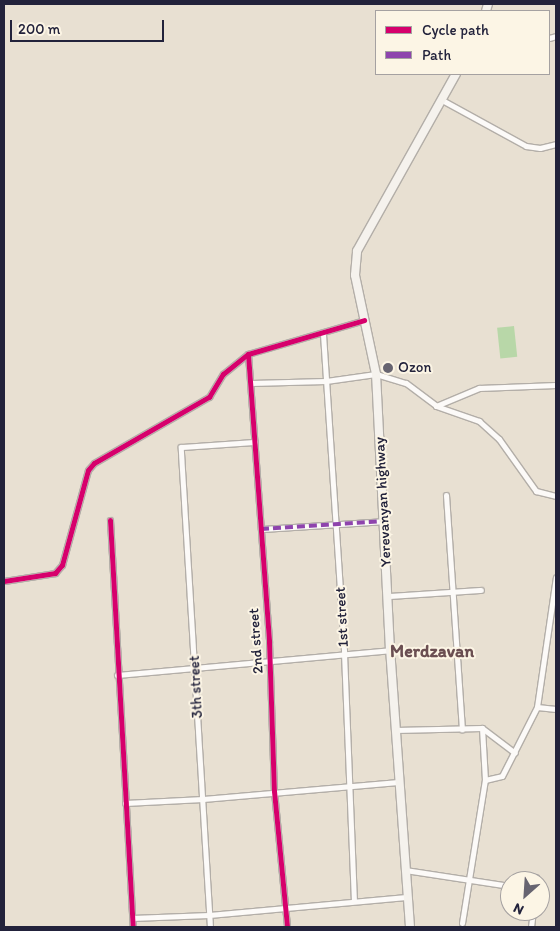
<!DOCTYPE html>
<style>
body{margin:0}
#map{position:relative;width:560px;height:931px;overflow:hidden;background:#e8e0d2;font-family:Itim,sans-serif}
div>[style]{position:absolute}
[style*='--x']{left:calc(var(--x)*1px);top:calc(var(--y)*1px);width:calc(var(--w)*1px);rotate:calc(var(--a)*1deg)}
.green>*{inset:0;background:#b8d7a8;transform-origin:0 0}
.roads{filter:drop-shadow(1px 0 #b3aea8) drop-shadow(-1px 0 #b3aea8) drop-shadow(0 1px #b3aea8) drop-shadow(0 -1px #b3aea8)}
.minor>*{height:5px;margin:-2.5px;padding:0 2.5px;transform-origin:2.5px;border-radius:2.5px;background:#fcfaf8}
.secondary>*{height:8px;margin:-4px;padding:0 4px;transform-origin:4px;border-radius:4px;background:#f5f2ed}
.quiet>*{height:4px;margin-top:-2px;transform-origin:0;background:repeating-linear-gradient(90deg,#8e44ad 0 8px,transparent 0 12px)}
.cycleway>*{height:5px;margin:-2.5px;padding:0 2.5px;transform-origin:2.5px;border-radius:2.5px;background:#d6006c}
.dots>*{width:14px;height:14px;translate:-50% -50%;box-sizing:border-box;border:2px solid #fcf5e5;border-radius:50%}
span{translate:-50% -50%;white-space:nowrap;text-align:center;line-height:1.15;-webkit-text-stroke:4px #fcf5e5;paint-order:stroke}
.poi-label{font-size:15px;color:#22223b}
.left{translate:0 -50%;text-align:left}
.street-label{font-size:15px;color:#22223b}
.quarter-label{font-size:18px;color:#6b4f52;font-weight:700}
.frame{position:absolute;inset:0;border:5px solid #22223b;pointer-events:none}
.legend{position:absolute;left:375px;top:10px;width:175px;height:65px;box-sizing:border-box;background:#fcf5e5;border:1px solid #a5a1a1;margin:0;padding:6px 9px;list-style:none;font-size:15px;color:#22223b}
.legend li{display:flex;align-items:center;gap:10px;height:25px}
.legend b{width:25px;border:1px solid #a5a1a1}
.north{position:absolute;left:500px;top:871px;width:50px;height:50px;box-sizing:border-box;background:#fcf5e5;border:1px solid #a5a1a1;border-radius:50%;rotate:206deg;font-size:14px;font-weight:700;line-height:20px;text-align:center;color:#22223b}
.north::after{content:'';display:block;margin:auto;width:18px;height:22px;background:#676470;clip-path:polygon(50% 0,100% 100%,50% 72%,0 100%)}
.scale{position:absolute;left:10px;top:20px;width:154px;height:22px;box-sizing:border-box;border:2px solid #22223b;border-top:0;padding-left:6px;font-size:15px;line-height:18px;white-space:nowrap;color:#22223b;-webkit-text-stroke:4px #fcf5e5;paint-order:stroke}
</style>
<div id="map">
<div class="green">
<div style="left:514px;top:326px;width:31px;height:17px;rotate:84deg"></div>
</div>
<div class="roads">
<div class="minor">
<div style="--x:549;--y:38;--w:7;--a:-16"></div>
<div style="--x:442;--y:100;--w:96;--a:28.7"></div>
<div style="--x:526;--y:146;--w:14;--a:8"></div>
<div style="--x:540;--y:148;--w:16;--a:-14"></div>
<div style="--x:323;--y:334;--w:320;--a:86.2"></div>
<div style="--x:344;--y:653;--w:248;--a:87.7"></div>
<div style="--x:248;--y:354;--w:289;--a:85.8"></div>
<div style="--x:269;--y:642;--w:149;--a:88.1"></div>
<div style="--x:274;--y:791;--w:137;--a:84.5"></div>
<div style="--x:251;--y:383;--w:75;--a:-1.5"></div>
<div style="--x:326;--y:381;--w:50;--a:-8"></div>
<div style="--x:376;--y:374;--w:31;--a:17"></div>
<div style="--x:406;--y:383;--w:38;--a:37"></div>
<div style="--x:436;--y:406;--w:46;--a:19.2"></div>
<div style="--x:479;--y:421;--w:27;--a:42"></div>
<div style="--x:499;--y:439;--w:64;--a:54.6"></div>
<div style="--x:536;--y:491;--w:21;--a:14"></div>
<div style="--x:436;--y:406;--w:47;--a:-22.7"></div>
<div style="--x:479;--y:388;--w:77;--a:-2.2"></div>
<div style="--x:446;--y:495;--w:235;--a:86.1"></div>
<div style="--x:110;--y:520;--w:408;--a:86.8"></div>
<div style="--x:261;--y:529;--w:123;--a:-3.7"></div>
<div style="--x:4;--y:581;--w:52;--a:-8.9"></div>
<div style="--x:55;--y:573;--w:11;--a:-49"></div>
<div style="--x:62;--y:565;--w:98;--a:-74.7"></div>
<div style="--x:88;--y:470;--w:9;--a:-49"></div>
<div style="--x:94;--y:463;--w:133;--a:-29.9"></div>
<div style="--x:209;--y:397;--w:27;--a:-59"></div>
<div style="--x:223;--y:374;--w:32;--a:-39"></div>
<div style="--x:248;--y:354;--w:121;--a:-16.3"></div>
<div style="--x:388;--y:596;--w:93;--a:-3.7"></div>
<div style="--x:117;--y:675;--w:274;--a:-5.2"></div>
<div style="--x:537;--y:707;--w:19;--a:6"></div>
<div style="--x:395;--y:730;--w:87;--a:-1.3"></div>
<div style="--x:482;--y:728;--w:41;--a:37.1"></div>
<div style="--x:485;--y:780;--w:17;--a:-13"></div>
<div style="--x:502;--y:776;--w:77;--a:-63.1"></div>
<div style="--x:537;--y:707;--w:131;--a:-81.7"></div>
<div style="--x:125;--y:803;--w:78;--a:-2.9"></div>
<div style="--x:203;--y:799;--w:196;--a:-5"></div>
<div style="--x:405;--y:870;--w:106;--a:8.7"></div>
<div style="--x:535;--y:881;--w:4;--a:-76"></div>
<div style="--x:132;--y:918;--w:77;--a:-2.2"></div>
<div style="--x:209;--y:915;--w:198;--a:-5.2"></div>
<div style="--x:462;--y:923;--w:145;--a:-80.9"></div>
<div style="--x:485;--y:780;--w:52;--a:-93.3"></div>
<div style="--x:210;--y:927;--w:481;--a:-93.5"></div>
<div style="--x:181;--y:447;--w:74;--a:-3.9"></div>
<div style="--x:531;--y:927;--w:16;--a:-83"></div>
</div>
<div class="secondary">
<div style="--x:486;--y:11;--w:7;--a:-74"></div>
<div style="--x:410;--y:927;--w:278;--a:-94.1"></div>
<div style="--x:390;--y:650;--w:276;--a:-92.9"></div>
<div style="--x:376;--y:374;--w:101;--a:-102"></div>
<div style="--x:355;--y:275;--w:24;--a:-85"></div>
<div style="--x:357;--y:251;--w:203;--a:-60.8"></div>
</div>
</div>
<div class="quiet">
<div style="--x:261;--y:529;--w:124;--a:-3.7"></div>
</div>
<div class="cycleway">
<div style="--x:248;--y:354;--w:289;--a:85.8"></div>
<div style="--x:269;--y:642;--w:149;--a:88.1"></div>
<div style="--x:274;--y:791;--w:137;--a:84.5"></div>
<div style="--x:110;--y:520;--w:408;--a:86.8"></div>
<div style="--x:4;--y:581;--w:52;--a:-8.9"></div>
<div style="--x:55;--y:573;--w:11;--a:-49"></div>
<div style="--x:62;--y:565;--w:98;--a:-74.7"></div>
<div style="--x:88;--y:470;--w:9;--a:-49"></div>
<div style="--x:94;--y:463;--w:133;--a:-29.9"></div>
<div style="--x:209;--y:397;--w:27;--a:-59"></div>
<div style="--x:223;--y:374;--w:32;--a:-39"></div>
<div style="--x:248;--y:354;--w:121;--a:-16.3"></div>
</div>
<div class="dots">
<div style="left:388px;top:368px;background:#676470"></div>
</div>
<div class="poi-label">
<span class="left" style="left:398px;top:368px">Ozon</span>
</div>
<div class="street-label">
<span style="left:383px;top:502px;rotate:-93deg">Yerevanyan highway</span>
<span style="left:342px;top:617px;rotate:-93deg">1st street</span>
<span style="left:256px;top:641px;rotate:-94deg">2nd street</span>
<span style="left:196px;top:687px;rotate:-93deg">3th street</span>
</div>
<div class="quarter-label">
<span style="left:432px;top:651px">Merdzavan</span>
</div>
<div class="frame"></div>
<ul class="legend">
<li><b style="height:6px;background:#d6006c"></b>Cycle path</li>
<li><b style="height:6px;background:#8e44ad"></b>Path</li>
</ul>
<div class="north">N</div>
<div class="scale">200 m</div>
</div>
